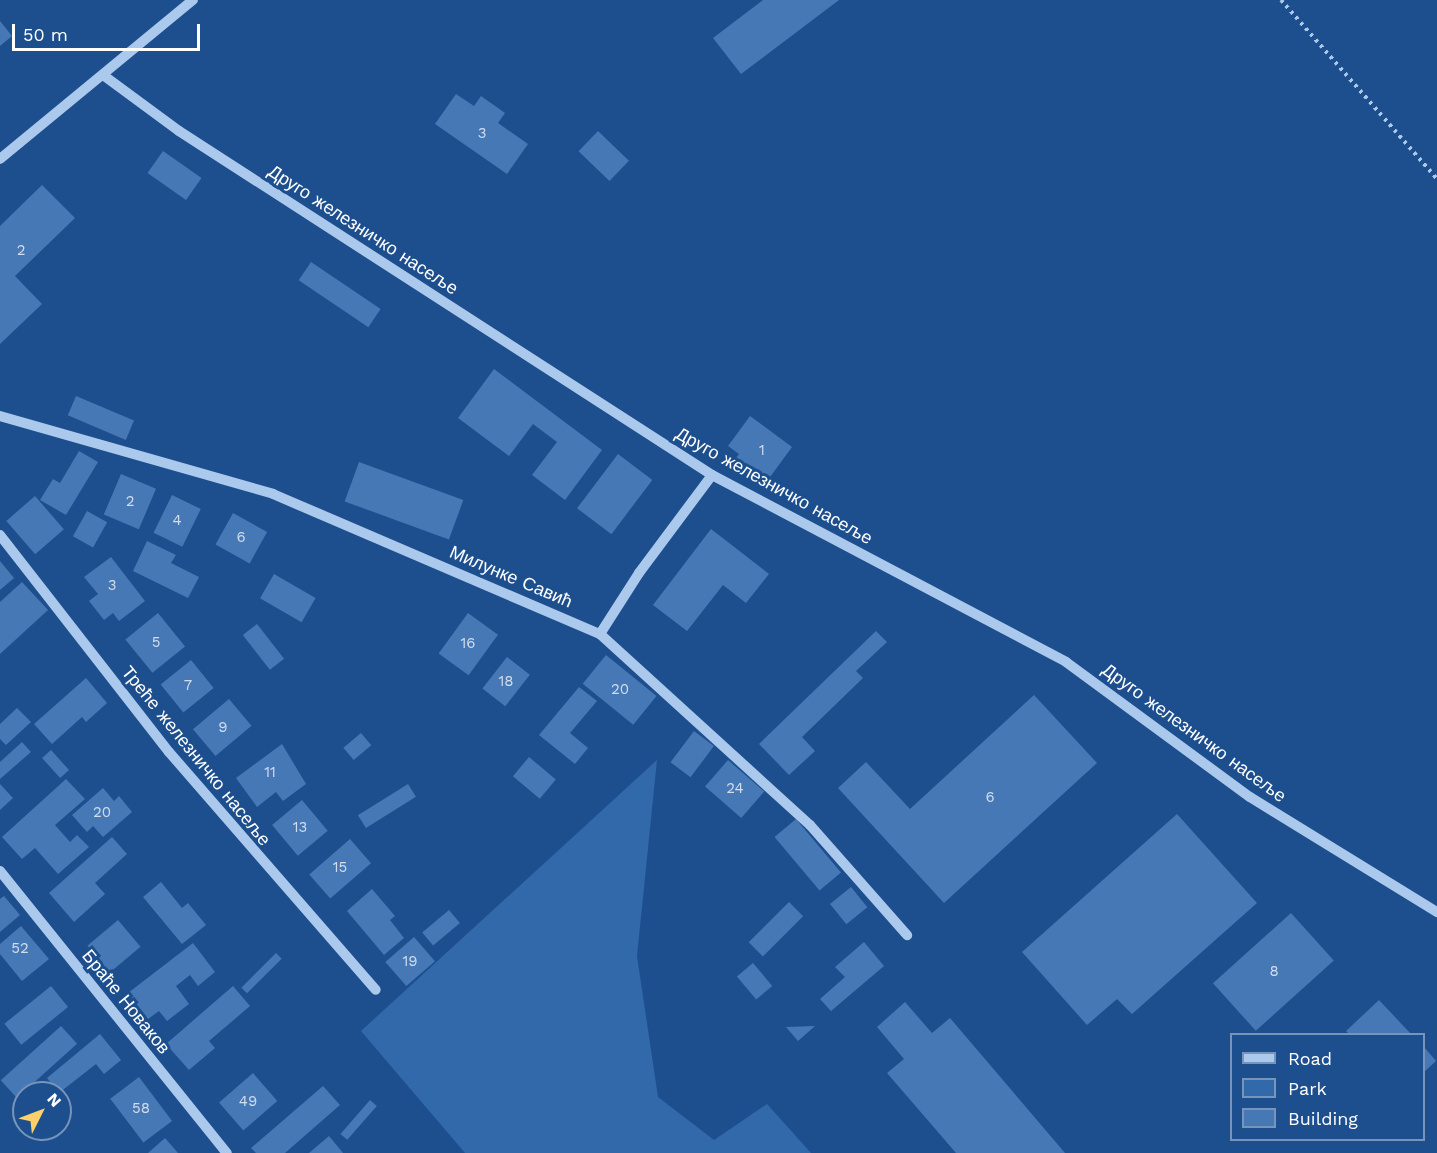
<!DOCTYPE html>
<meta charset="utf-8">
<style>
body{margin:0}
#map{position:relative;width:1437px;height:1153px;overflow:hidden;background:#1d4f8e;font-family:"Work Sans",sans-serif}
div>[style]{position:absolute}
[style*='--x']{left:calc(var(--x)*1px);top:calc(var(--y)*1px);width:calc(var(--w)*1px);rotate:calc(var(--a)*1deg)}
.green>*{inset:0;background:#3169ab}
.building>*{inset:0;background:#4678b5;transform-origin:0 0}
.path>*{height:4px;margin-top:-2px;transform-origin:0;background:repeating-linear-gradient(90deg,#abc9ed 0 3px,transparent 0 7.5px)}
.minor>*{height:10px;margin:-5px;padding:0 5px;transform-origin:5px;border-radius:5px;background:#abc9ed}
span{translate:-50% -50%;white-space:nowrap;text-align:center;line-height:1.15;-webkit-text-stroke:6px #1d4f8e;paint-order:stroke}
.number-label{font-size:15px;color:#d1ddec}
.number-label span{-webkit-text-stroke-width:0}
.street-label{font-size:18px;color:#fff}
.legend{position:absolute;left:1230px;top:1033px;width:195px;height:108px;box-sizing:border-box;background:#1d4f8e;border:2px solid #7795bb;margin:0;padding:8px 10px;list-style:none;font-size:18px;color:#fff}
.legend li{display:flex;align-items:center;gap:12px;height:30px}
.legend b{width:30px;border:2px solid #7795bb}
.north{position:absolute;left:12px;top:1081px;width:60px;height:60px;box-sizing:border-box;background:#1d4f8e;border:2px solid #7795bb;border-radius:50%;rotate:48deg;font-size:16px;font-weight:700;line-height:24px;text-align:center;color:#fff}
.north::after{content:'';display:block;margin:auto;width:21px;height:27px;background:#fcd16a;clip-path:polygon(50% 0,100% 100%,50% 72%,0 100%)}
.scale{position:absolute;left:12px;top:24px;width:188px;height:27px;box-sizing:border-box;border:3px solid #fff;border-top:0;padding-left:8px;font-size:18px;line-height:21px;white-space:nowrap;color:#fff;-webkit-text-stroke:4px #1d4f8e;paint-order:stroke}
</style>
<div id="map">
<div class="green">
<div style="clip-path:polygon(657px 760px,637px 956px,658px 1097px,714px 1140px,767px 1104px,811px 1153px,465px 1153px,361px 1031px)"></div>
</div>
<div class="building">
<div style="clip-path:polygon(763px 0,839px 0,741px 74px,713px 38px)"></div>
<div style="clip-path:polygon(0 21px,12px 36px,0 46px)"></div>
<div style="clip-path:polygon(456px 94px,474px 106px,481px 96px,505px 113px,498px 123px,528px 144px,507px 174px,435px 124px)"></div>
<div style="left:598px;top:131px;width:43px;height:28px;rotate:44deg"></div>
<div style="left:163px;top:151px;width:47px;height:27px;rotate:35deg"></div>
<div style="clip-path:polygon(42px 185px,75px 218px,15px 276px,42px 304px,0 344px,0 226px)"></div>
<div style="left:311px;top:262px;width:84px;height:22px;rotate:34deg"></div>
<div style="clip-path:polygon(494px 369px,602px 450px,565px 500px,532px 475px,557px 442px,533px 424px,509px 456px,458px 418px)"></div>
<div style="left:76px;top:396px;width:63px;height:21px;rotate:23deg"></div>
<div style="clip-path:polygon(750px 416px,792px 447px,765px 484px,734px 461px,739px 454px,728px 446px)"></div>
<div style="clip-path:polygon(79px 451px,98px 462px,66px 515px,40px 500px,53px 479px,60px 483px)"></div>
<div style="left:618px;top:454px;width:43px;height:68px;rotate:37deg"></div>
<div style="left:359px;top:462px;width:111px;height:42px;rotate:20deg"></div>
<div style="left:121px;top:474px;width:38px;height:44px;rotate:23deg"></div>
<div style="left:172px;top:495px;width:32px;height:42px;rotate:26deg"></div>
<div style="left:35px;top:496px;width:44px;height:38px;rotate:49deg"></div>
<div style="left:87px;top:511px;width:23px;height:29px;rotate:29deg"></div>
<div style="left:233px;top:513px;width:39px;height:36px;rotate:29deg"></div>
<div style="clip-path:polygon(711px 529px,769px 574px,746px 603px,723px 585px,687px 631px,653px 605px)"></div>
<div style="clip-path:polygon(147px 541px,176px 555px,171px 563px,199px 577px,188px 598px,133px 571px)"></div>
<div style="clip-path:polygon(111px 557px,145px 601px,119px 621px,113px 613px,104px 620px,89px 601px,98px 594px,84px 577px)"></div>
<div style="clip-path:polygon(0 561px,14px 578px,0 590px)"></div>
<div style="left:274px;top:574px;width:48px;height:28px;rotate:30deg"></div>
<div style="clip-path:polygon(22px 582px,48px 610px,0 654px,0 602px)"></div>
<div style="left:158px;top:613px;width:43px;height:42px;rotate:51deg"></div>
<div style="left:468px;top:613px;width:37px;height:50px;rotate:36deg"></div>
<div style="left:257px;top:624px;width:44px;height:18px;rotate:52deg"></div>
<div style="clip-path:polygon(876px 631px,887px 642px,856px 671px,863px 678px,802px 737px,815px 751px,789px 775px,759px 744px)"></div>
<div style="left:606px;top:655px;width:65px;height:37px;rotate:39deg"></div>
<div style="left:507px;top:657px;width:29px;height:40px;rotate:38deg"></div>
<div style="left:191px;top:660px;width:36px;height:39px;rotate:51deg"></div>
<div style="clip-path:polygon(86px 678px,107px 703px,86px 722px,82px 717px,52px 744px,34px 724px)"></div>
<div style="clip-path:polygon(579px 687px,597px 701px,570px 733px,588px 748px,575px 764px,539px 735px)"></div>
<div style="clip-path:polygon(1034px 695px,1097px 763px,944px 903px,838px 788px,866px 762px,910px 809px)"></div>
<div style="left:229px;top:699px;width:35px;height:47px;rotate:50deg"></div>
<div style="clip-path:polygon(17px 708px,31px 722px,6px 745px,0 739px,0 724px)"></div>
<div style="left:694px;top:731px;width:25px;height:39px;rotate:37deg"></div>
<div style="left:361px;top:733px;width:16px;height:23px;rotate:50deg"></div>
<div style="clip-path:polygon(22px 742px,31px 752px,0 779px,0 762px)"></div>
<div style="clip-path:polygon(282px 744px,306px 784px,283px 801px,276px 792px,257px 807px,236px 778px)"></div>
<div style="left:51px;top:750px;width:27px;height:12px;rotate:48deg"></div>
<div style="left:529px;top:757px;width:35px;height:25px;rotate:40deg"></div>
<div style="left:728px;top:760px;width:48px;height:35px;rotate:41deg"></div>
<div style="clip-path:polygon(66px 779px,85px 799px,55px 825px,70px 842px,77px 835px,89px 847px,58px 874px,35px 848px,22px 859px,2px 837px)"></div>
<div style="clip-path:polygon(0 784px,13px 798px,0 810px)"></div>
<div style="left:408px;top:784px;width:15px;height:59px;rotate:58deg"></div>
<div style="clip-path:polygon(103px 788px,114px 801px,119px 796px,132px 812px,103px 837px,93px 826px,87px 832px,72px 815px)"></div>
<div style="left:302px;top:800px;width:40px;height:39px;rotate:50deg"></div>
<div style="clip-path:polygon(1177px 814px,1257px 903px,1132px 1014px,1117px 999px,1087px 1025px,1022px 952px)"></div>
<div style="left:796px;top:819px;width:70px;height:28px;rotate:50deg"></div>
<div style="clip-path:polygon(112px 837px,127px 854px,95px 883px,105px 894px,74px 922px,49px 893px)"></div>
<div style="left:350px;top:839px;width:32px;height:54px;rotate:49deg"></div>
<div style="clip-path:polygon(161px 882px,182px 908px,188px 903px,206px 925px,182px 944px,143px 897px)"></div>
<div style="left:851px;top:887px;width:26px;height:27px;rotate:51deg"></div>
<div style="clip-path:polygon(372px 889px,395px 916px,390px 920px,404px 938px,384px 955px,347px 911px)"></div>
<div style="clip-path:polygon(4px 896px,20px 915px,0 932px,0 899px)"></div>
<div style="left:789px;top:902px;width:20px;height:57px;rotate:45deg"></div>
<div style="left:449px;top:910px;width:17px;height:35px;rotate:50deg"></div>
<div style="left:1291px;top:913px;width:64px;height:105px;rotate:48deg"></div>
<div style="left:118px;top:920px;width:35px;height:40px;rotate:50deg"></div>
<div style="clip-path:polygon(21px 926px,49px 959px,22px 981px,0 954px,0 944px)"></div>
<div style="left:414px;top:937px;width:32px;height:38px;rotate:49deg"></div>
<div style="clip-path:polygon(864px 942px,884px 966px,831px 1011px,820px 999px,845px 977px,835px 967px)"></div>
<div style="clip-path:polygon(193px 943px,215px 972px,198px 986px,190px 975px,176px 986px,189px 1004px,167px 1021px,159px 1011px,148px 1019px,128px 993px)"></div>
<div style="left:276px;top:953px;width:8px;height:49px;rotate:45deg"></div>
<div style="left:753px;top:963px;width:30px;height:21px;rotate:50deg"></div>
<div style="left:51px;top:986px;width:27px;height:60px;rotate:51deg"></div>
<div style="clip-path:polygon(233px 986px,250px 1006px,209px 1041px,215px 1048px,189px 1070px,166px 1044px)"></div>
<div style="clip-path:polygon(1379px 1000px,1411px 1034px,1349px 1034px,1346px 1031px)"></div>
<div style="clip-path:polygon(905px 1002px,932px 1033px,950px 1018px,1065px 1153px,956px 1153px,887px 1073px,904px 1059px,877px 1027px)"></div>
<div style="left:61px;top:1026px;width:24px;height:81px;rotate:48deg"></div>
<div style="clip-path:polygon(815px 1026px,798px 1041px,786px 1027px)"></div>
<div style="clip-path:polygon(100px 1034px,121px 1060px,104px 1074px,96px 1064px,59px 1093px,47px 1078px)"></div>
<div style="clip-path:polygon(1424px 1047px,1436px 1061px,1424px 1072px)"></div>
<div style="left:253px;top:1073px;width:37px;height:45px;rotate:49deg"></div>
<div style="left:139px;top:1077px;width:55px;height:36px;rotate:53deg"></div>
<div style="clip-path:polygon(323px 1086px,340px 1105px,285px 1153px,256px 1153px,251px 1148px)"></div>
<div style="left:370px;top:1100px;width:9px;height:45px;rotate:41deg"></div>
<div style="clip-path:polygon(329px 1136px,343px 1153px,309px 1153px)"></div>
<div style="clip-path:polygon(165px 1138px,178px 1153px,148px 1153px)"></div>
</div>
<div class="path">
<div style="--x:1281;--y:0;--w:237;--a:48.9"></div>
</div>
<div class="minor">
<div style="--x:103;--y:75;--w:94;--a:36.4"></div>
<div style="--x:179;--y:131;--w:634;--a:32.84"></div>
<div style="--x:712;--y:475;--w:400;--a:27.8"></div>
<div style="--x:1066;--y:662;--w:228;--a:36.3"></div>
<div style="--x:1250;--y:797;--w:220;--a:31.6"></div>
<div style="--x:0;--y:159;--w:250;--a:-39.5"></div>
<div style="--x:0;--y:416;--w:284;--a:15.9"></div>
<div style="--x:273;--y:494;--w:356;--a:23.2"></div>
<div style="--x:600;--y:634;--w:284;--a:42.3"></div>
<div style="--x:810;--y:825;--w:147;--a:48.6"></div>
<div style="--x:0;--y:535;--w:275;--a:52.1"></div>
<div style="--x:169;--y:752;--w:315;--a:49"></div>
<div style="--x:600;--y:634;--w:72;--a:-57.4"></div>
<div style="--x:639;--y:573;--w:122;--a:-53.3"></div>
<div style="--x:0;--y:871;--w:362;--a:51.2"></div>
</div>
<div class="number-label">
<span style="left:482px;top:134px">3</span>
<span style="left:21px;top:251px">2</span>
<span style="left:762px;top:451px">1</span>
<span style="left:130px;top:502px">2</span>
<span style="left:177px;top:521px">4</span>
<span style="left:241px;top:538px">6</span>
<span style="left:112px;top:586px">3</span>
<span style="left:156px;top:643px">5</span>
<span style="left:468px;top:644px">16</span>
<span style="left:506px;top:682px">18</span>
<span style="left:188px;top:686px">7</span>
<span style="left:620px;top:690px">20</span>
<span style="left:223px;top:728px">9</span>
<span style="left:270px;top:773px">11</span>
<span style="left:735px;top:789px">24</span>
<span style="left:990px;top:798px">6</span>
<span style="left:102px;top:813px">20</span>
<span style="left:300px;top:828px">13</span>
<span style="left:340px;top:868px">15</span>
<span style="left:20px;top:949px">52</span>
<span style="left:410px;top:962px">19</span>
<span style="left:1274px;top:972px">8</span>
<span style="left:248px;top:1102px">49</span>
<span style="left:141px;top:1109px">58</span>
</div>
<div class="street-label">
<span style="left:363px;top:230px;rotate:33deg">Друго железничко насеље</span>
<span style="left:774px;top:486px;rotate:29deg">Друго железничко насеље</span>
<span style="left:511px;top:577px;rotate:23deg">Милунке Савић</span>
<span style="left:1194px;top:733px;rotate:36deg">Друго железничко насеље</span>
<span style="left:196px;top:756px;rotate:51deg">Треће железничко насеље</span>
<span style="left:126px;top:1002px;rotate:51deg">Браће Новаков</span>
</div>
<ul class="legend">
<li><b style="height:8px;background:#abc9ed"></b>Road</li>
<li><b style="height:16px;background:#3169ab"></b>Park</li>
<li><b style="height:16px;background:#4678b5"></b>Building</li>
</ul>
<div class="north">N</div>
<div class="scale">50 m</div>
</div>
